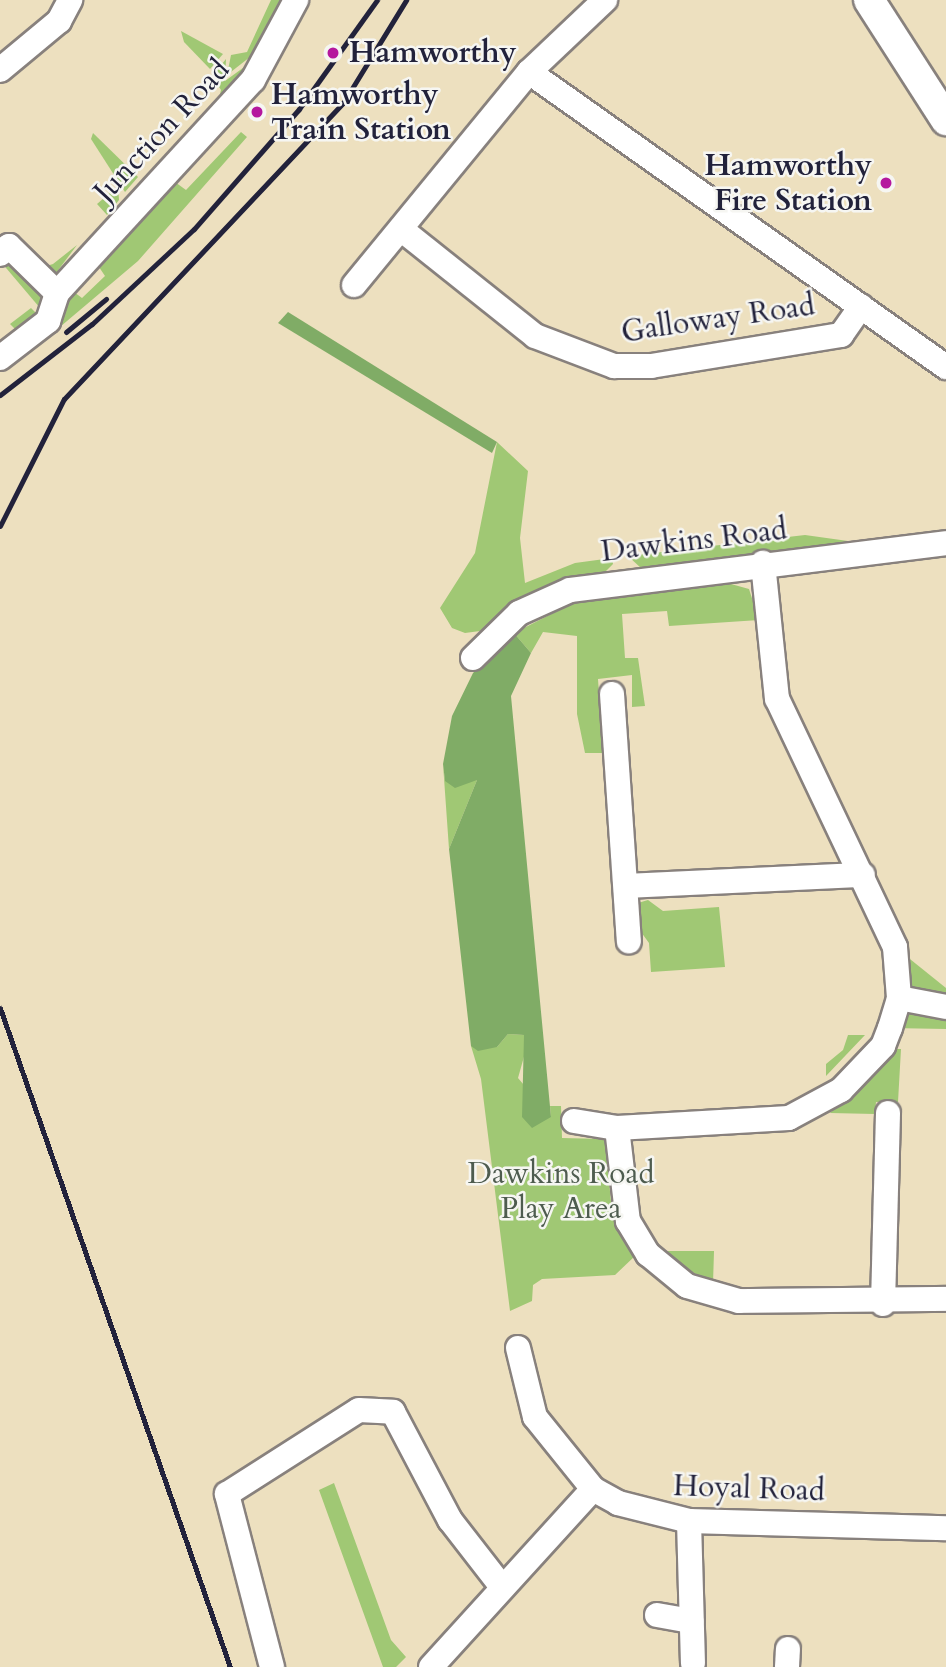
<!DOCTYPE html>
<style>
body{margin:0}
#map{position:relative;width:946px;height:1667px;overflow:hidden;background:#ede0bf;font-family:Cardo,serif}
div>[style]{position:absolute}
[style*='--x']{left:calc(var(--x)*1px);top:calc(var(--y)*1px);width:calc(var(--w)*1px);rotate:calc(var(--a)*1deg)}
.green>*{inset:0;background:#a0c874}
.forest>*{inset:0;background:#80ac66}
.roads{filter:drop-shadow(2px 0 #88817d) drop-shadow(-2px 0 #88817d) drop-shadow(0 2px #88817d) drop-shadow(0 -2px #88817d)}
.minor>*{height:24px;margin:-12px;padding:0 12px;transform-origin:12px;border-radius:12px;background:#fff}
.major>*{height:30px;margin:-15px;padding:0 15px;transform-origin:15px;border-radius:15px;background:#fff}
.rail>*{height:5px;margin:-2.5px;padding:0 2.5px;transform-origin:2.5px;border-radius:2.5px;background:#22223b}
.dots>*{width:19px;height:19px;translate:-50% -50%;box-sizing:border-box;border:4px solid #f6f6f2;border-radius:50%}
span{translate:-50% -50%;white-space:nowrap;text-align:center;line-height:1.15;-webkit-text-stroke:5px #f6f6f2;paint-order:stroke}
.poi-label{font-size:30px;color:#22223b;font-weight:700}
.left{translate:0 -50%;text-align:left}
.right{translate:-100% -50%;text-align:right}
.street-label{font-size:30px;color:#22223b}
.park-label{font-size:30px;color:#4e5c4f}
</style>
<div id="map">
<div class="green">
<div style="clip-path:polygon(271px 0,284px 0,250px 57px,227px 75px,231px 55px,247px 52px)"></div>
<div style="clip-path:polygon(181px 31px,223px 54px,210px 69px,184px 42px)"></div>
<div style="clip-path:polygon(226px 59px,225px 81px,247px 65px,218px 102px,221px 90px,212px 76px)"></div>
<div style="clip-path:polygon(241px 132px,247px 137px,138px 261px,54px 332px,61px 307px,74px 292px,82px 298px,105px 276px,97px 264px,175px 182px,186px 190px)"></div>
<div style="clip-path:polygon(93px 133px,138px 177px,125px 192px,91px 139px)"></div>
<div style="clip-path:polygon(118px 186px,119px 200px,107px 215px,97px 204px)"></div>
<div style="clip-path:polygon(77px 245px,56px 273px,40px 268px,53px 264px)"></div>
<div style="clip-path:polygon(7px 259px,46px 295px,40px 308px,1px 262px)"></div>
<div style="clip-path:polygon(31px 308px,38px 315px,20px 334px,10px 324px)"></div>
<div style="clip-path:polygon(497px 442px,528px 471px,520px 538px,525px 583px,575px 563px,612px 558px,613px 564px,604px 573px,569px 579px,480px 631px,465px 633px,452px 628px,440px 608px,475px 553px)"></div>
<div style="clip-path:polygon(805px 535px,848px 541px,850px 548px,642px 569px,628px 556px)"></div>
<div style="clip-path:polygon(731px 584px,749px 589px,759px 620px,669px 626px,667px 611px,622px 614px,625px 658px,638px 658px,645px 706px,632px 707px,632px 675px,598px 679px,603px 753px,585px 753px,577px 714px,577px 636px,543px 632px,531px 653px,514px 633px,579px 600px)"></div>
<div style="clip-path:polygon(443px 764px,445px 781px,477px 780px,449px 849px)"></div>
<div style="clip-path:polygon(648px 900px,663px 911px,719px 907px,725px 967px,651px 972px,649px 943px,633px 921px,638px 903px)"></div>
<div style="clip-path:polygon(895px 947px,946px 988px,946px 1029px,890px 1028px)"></div>
<div style="clip-path:polygon(508px 1034px,524px 1035px,527px 1046px,518px 1078px,551px 1117px,550px 1106px,561px 1106px,562px 1138px,605px 1139px,612px 1212px,636px 1255px,615px 1275px,542px 1279px,533px 1285px,532px 1301px,510px 1311px,481px 1079px,471px 1046px,497px 1047px)"></div>
<div style="clip-path:polygon(848px 1035px,865px 1035px,826px 1076px,826px 1064px,843px 1050px)"></div>
<div style="clip-path:polygon(895px 1049px,901px 1049px,898px 1102px,876px 1102px,875px 1114px,830px 1113px)"></div>
<div style="clip-path:polygon(667px 1251px,714px 1251px,713px 1283px,679px 1265px)"></div>
<div style="clip-path:polygon(334px 1483px,391px 1640px,406px 1657px,396px 1667px,383px 1667px,319px 1490px)"></div>
</div>
<div class="forest">
<div style="clip-path:polygon(288px 312px,497px 442px,492px 453px,278px 323px)"></div>
<div style="clip-path:polygon(514px 633px,531px 653px,511px 696px,551px 1117px,532px 1128px,522px 1117px,524px 1035px,508px 1034px,497px 1047px,478px 1051px,471px 1046px,449px 849px,477px 780px,455px 788px,445px 781px,443px 764px,452px 716px,473px 673px)"></div>
</div>
<div class="roads">
<div class="minor">
<div style="--x:0;--y:70;--w:77;--a:-39.7"></div>
<div style="--x:59;--y:21;--w:24;--a:-62"></div>
<div style="--x:529;--y:72;--w:511;--a:35.28"></div>
<div style="--x:401;--y:229;--w:171;--a:38.6"></div>
<div style="--x:535;--y:336;--w:85;--a:20.8"></div>
<div style="--x:614;--y:366;--w:37;--a:0"></div>
<div style="--x:651;--y:366;--w:193;--a:-9.3"></div>
<div style="--x:841;--y:335;--w:35;--a:-55"></div>
<div style="--x:0;--y:254;--w:12;--a:-42"></div>
<div style="--x:9;--y:246;--w:67;--a:44.4"></div>
<div style="--x:354;--y:285;--w:276;--a:-50.6"></div>
<div style="--x:529;--y:72;--w:105;--a:-43.5"></div>
<div style="--x:0;--y:358;--w:61;--a:-37.6"></div>
<div style="--x:48;--y:321;--w:29;--a:-72"></div>
<div style="--x:57;--y:293;--w:289;--a:-47.4"></div>
<div style="--x:253;--y:80;--w:91;--a:-61.7"></div>
<div style="--x:473;--y:658;--w:64;--a:-44.4"></div>
<div style="--x:519;--y:613;--w:56;--a:-24.3"></div>
<div style="--x:570;--y:590;--w:379;--a:-7.1"></div>
<div style="--x:612;--y:694;--w:248;--a:86.1"></div>
<div style="--x:627;--y:886;--w:236;--a:-2.7"></div>
<div style="--x:899;--y:998;--w:48;--a:10.8"></div>
<div style="--x:574;--y:1121;--w:44;--a:9.2"></div>
<div style="--x:617;--y:1128;--w:172;--a:-3.3"></div>
<div style="--x:789;--y:1118;--w:59;--a:-28.3"></div>
<div style="--x:841;--y:1090;--w:61;--a:-46.3"></div>
<div style="--x:883;--y:1046;--w:19;--a:-69"></div>
<div style="--x:890;--y:1028;--w:31;--a:-73"></div>
<div style="--x:899;--y:998;--w:51;--a:-94.5"></div>
<div style="--x:895;--y:947;--w:275;--a:-115.4"></div>
<div style="--x:777;--y:699;--w:137;--a:-95.9"></div>
<div style="--x:617;--y:1128;--w:94;--a:83.3"></div>
<div style="--x:628;--y:1221;--w:39;--a:59"></div>
<div style="--x:648;--y:1254;--w:50;--a:39.4"></div>
<div style="--x:687;--y:1286;--w:54;--a:16.1"></div>
<div style="--x:739;--y:1301;--w:207;--a:-0.6"></div>
<div style="--x:883;--y:1304;--w:191;--a:-88.5"></div>
<div style="--x:518;--y:1348;--w:71;--a:76.2"></div>
<div style="--x:535;--y:1417;--w:92;--a:51.1"></div>
<div style="--x:593;--y:1489;--w:29;--a:29"></div>
<div style="--x:618;--y:1503;--w:73;--a:14.2"></div>
<div style="--x:689;--y:1521;--w:257;--a:1.6"></div>
<div style="--x:689;--y:1521;--w:142;--a:88.4"></div>
<div style="--x:657;--y:1615;--w:35;--a:10"></div>
<div style="--x:272;--y:1667;--w:179;--a:-104.6"></div>
<div style="--x:227;--y:1494;--w:156;--a:-32.5"></div>
<div style="--x:359;--y:1410;--w:34;--a:3"></div>
<div style="--x:393;--y:1412;--w:122;--a:62.2"></div>
<div style="--x:450;--y:1520;--w:85;--a:52.2"></div>
<div style="--x:431;--y:1667;--w:241;--a:-47.7"></div>
<div style="--x:787;--y:1667;--w:18;--a:-87"></div>
</div>
<div class="major">
<div style="--x:869;--y:0;--w:143;--a:57.3"></div>
</div>
</div>
<div class="rail">
<div style="--x:66;--y:332;--w:52;--a:-39.5"></div>
<div style="--x:0;--y:395;--w:116;--a:-37.7"></div>
<div style="--x:92;--y:324;--w:139;--a:-43"></div>
<div style="--x:194;--y:229;--w:159;--a:-48.8"></div>
<div style="--x:299;--y:109;--w:134;--a:-54.4"></div>
<div style="--x:0;--y:526;--w:142;--a:-63.3"></div>
<div style="--x:64;--y:399;--w:407;--a:-46.7"></div>
<div style="--x:343;--y:103;--w:121;--a:-58.5"></div>
<div style="--x:0;--y:1008;--w:698;--a:70.76"></div>
</div>
<div class="dots">
<div style="left:333px;top:53px;background:#b5179e"></div>
<div style="left:257px;top:112px;background:#b5179e"></div>
<div style="left:886px;top:183px;background:#b5179e"></div>
</div>
<div class="poi-label">
<span class="left" style="left:349px;top:53px">Hamworthy</span>
<span class="left" style="left:271px;top:112px">Hamworthy<br>Train Station</span>
<span class="right" style="left:872px;top:183px">Hamworthy<br>Fire Station</span>
</div>
<div class="street-label">
<span style="left:162px;top:131px;rotate:-47deg">Junction Road</span>
<span style="left:718px;top:319px;rotate:-8deg">Galloway Road</span>
<span style="left:694px;top:541px;rotate:-7deg">Dawkins Road</span>
<span style="left:749px;top:1489px;rotate:2deg">Hoyal Road</span>
</div>
<div class="park-label">
<span style="left:561px;top:1191px">Dawkins Road<br>Play Area</span>
</div>
</div>
